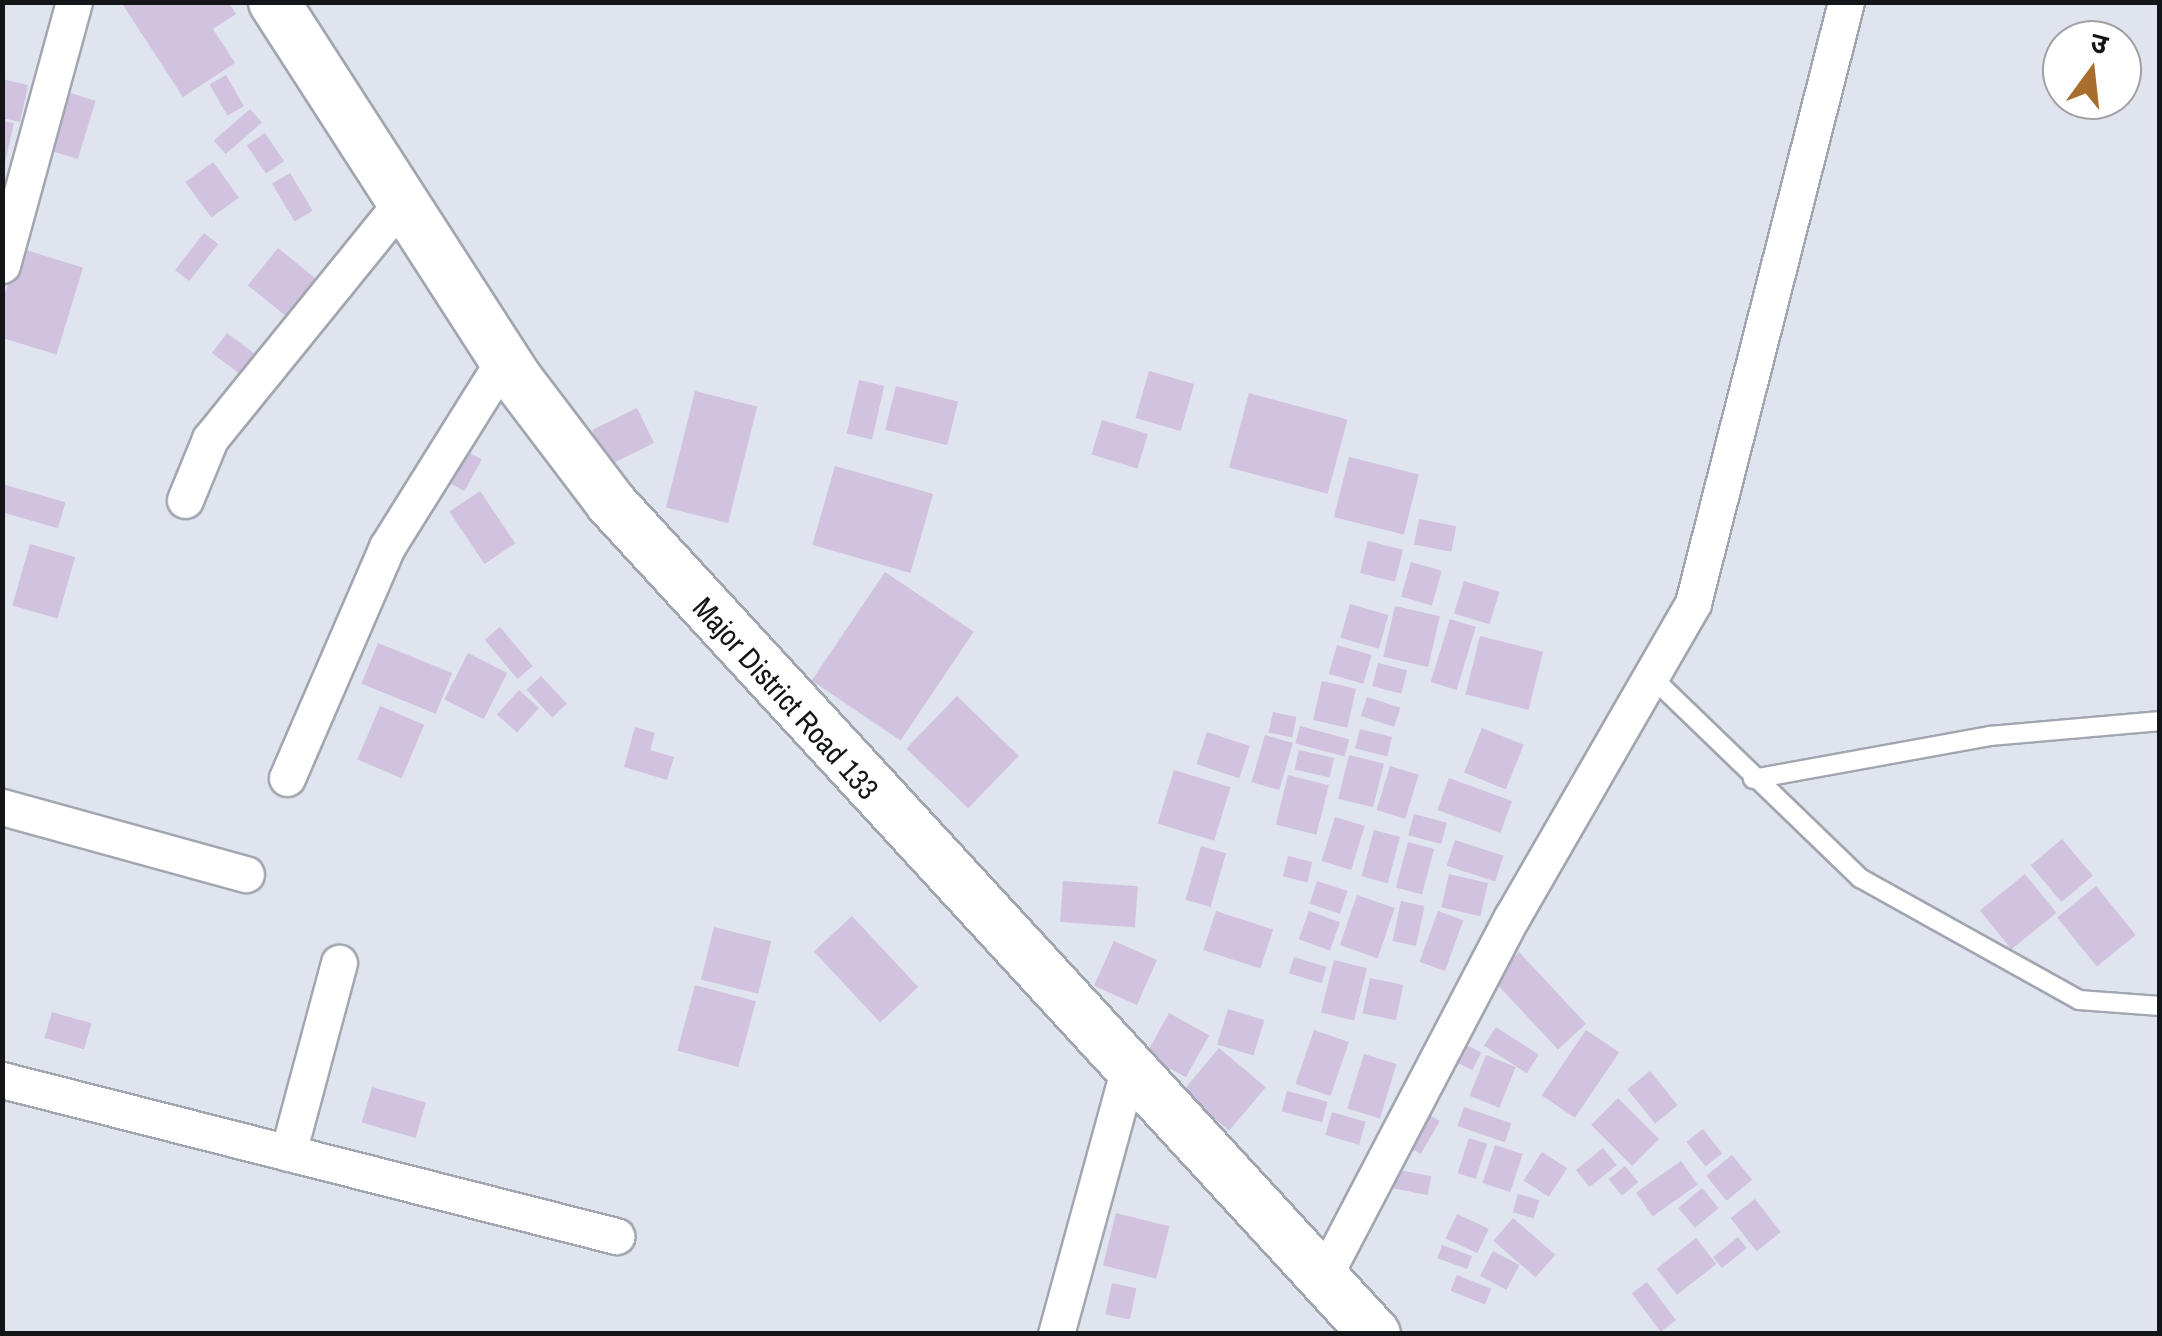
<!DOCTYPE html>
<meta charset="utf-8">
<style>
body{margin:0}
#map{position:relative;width:2162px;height:1336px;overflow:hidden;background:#dfe4ee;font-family:"Archivo Narrow","Noto Sans Devanagari",sans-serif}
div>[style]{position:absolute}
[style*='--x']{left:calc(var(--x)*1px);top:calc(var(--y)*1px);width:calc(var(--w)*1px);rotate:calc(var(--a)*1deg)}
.building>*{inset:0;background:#d1c2e0;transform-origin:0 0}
.roads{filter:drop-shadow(2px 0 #a2a6b0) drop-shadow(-2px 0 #a2a6b0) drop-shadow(0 2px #a2a6b0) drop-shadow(0 -2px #a2a6b0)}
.lane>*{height:18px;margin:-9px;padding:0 9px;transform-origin:9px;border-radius:9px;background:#fff}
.street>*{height:35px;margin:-17.5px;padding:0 17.5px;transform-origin:17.5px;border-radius:17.5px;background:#fff}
.secondary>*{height:50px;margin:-25px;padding:0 25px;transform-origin:25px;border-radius:25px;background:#fff}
span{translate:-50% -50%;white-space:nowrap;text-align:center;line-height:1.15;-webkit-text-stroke:8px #fff;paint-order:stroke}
.street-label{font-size:30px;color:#131518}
.frame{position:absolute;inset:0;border:5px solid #131518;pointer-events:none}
.north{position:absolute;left:2042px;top:20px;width:100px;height:100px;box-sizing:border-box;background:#fff;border:2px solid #a1a1a3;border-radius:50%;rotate:15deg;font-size:28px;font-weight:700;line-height:40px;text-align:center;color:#131518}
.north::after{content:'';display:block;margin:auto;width:35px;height:45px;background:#a76e2d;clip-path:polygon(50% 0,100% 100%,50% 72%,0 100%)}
</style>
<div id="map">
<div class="building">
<div style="clip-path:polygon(121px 2px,228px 2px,236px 14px,213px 29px,235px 63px,183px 97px)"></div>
<div style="left:226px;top:75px;width:36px;height:19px;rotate:60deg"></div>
<div style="clip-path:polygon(2px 79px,28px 85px,20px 122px,2px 118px)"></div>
<div style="left:67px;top:92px;width:30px;height:61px;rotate:17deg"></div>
<div style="left:250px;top:109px;width:18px;height:48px;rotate:49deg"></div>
<div style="clip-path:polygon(2px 121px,14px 123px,4px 167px,2px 167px)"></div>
<div style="left:265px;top:133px;width:34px;height:22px;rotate:56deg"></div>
<div style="left:213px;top:162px;width:44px;height:34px;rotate:54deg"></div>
<div style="left:290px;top:173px;width:44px;height:21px;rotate:59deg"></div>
<div style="left:204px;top:233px;width:18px;height:47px;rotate:38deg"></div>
<div style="left:19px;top:248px;width:67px;height:91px;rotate:17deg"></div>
<div style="left:278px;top:248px;width:48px;height:48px;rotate:39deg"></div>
<div style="left:227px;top:333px;width:43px;height:25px;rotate:37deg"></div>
<div style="left:1149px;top:371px;width:47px;height:49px;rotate:16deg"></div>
<div style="left:859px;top:380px;width:26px;height:55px;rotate:13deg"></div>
<div style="left:896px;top:386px;width:64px;height:45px;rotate:14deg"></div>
<div style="left:695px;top:391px;width:64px;height:120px;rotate:14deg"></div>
<div style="left:1249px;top:393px;width:102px;height:77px;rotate:15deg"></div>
<div style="left:637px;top:408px;width:39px;height:50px;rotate:64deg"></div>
<div style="left:1102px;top:420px;width:48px;height:36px;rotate:17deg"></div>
<div style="left:459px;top:447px;width:26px;height:36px;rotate:29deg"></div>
<div style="left:1349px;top:457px;width:72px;height:62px;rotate:14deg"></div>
<div style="left:835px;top:466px;width:102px;height:82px;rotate:16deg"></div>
<div style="left:2px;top:484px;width:66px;height:27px;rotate:16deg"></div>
<div style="left:480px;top:491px;width:63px;height:37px;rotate:56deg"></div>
<div style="left:1419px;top:519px;width:38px;height:26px;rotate:11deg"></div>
<div style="left:1368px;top:541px;width:36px;height:33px;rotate:14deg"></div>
<div style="left:30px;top:544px;width:47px;height:64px;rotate:16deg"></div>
<div style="left:1411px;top:562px;width:32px;height:36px;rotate:16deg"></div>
<div style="left:885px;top:572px;width:107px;height:131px;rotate:34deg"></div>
<div style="left:1464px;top:581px;width:37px;height:34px;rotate:17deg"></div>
<div style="left:1350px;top:604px;width:40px;height:35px;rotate:16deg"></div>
<div style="left:1395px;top:606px;width:46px;height:52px;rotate:13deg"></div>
<div style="left:1450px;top:619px;width:27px;height:66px;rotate:17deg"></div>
<div style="left:500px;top:627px;width:51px;height:20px;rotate:50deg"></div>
<div style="left:1480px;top:636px;width:65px;height:60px;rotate:14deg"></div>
<div style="left:378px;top:643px;width:80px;height:44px;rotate:22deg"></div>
<div style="left:1337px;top:645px;width:36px;height:30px;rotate:16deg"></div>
<div style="left:468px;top:653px;width:44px;height:52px;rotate:27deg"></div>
<div style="left:1378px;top:663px;width:30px;height:24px;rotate:14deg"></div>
<div style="left:541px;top:676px;width:38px;height:20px;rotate:47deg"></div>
<div style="left:1322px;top:681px;width:35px;height:40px;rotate:13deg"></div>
<div style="left:519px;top:690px;width:27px;height:33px;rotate:42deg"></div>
<div style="left:957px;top:696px;width:86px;height:73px;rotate:44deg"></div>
<div style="left:1367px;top:697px;width:35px;height:20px;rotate:18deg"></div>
<div style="left:380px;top:706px;width:48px;height:58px;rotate:23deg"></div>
<div style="left:1273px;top:712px;width:24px;height:21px;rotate:12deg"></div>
<div style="left:1300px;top:726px;width:51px;height:18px;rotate:15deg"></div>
<div style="clip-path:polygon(635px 727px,655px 733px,650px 750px,674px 757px,667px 780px,624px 767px)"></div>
<div style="left:1482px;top:728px;width:45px;height:48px;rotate:22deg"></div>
<div style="left:1360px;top:729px;width:33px;height:20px;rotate:14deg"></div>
<div style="left:1207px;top:732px;width:45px;height:34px;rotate:18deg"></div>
<div style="left:1265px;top:735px;width:29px;height:49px;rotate:16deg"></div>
<div style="left:1299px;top:750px;width:36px;height:20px;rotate:13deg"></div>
<div style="left:1349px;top:755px;width:36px;height:45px;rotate:14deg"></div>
<div style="left:1390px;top:766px;width:30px;height:46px;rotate:17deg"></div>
<div style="left:1174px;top:770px;width:59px;height:56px;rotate:17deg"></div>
<div style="left:1288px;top:775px;width:42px;height:51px;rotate:14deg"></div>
<div style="left:1449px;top:778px;width:67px;height:34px;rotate:20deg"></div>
<div style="left:1414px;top:814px;width:34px;height:22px;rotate:15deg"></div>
<div style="left:1335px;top:817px;width:31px;height:46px;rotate:17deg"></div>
<div style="left:1374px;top:830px;width:27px;height:48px;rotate:15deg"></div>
<div style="left:2062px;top:839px;width:48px;height:41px;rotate:50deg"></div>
<div style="left:1455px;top:840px;width:51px;height:27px;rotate:18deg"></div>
<div style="left:1408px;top:842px;width:27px;height:47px;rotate:15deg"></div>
<div style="left:1201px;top:846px;width:26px;height:56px;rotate:16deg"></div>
<div style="left:1288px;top:856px;width:25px;height:21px;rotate:14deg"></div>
<div style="left:1449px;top:874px;width:40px;height:34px;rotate:13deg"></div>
<div style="left:2025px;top:874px;width:50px;height:58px;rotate:51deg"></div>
<div style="left:1063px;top:881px;width:75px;height:41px;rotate:4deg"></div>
<div style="left:1317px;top:881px;width:32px;height:24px;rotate:18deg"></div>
<div style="left:2096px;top:886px;width:63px;height:50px;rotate:51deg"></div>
<div style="left:1357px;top:895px;width:40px;height:53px;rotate:19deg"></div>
<div style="left:1401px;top:901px;width:24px;height:41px;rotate:12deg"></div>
<div style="left:1216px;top:911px;width:60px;height:41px;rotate:18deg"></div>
<div style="left:1309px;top:911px;width:33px;height:30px;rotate:20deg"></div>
<div style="left:1438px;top:911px;width:27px;height:54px;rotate:20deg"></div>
<div style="left:852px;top:916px;width:97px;height:52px;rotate:47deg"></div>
<div style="left:714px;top:927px;width:59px;height:54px;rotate:14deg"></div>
<div style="left:1114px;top:941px;width:47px;height:49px;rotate:24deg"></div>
<div style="left:1519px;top:952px;width:98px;height:38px;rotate:47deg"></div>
<div style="left:1294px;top:957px;width:34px;height:17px;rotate:17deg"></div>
<div style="left:1334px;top:960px;width:34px;height:54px;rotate:14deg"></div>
<div style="left:1370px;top:978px;width:34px;height:36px;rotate:12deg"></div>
<div style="left:695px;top:985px;width:63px;height:68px;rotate:15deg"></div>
<div style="left:1228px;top:1009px;width:38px;height:37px;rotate:17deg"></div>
<div style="left:52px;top:1012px;width:41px;height:27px;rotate:16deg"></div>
<div style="left:1169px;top:1013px;width:46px;height:48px;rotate:29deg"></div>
<div style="left:1496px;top:1027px;width:51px;height:22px;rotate:33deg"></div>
<div style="left:1314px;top:1030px;width:37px;height:57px;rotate:19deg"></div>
<div style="left:1586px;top:1030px;width:40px;height:79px;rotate:34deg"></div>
<div style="left:1451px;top:1037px;width:34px;height:20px;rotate:27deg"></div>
<div style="left:1219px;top:1048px;width:61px;height:57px;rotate:40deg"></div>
<div style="left:1364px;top:1054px;width:34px;height:57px;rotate:17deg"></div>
<div style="left:1486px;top:1055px;width:32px;height:44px;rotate:22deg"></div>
<div style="left:1650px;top:1071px;width:44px;height:29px;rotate:51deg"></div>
<div style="left:372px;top:1087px;width:56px;height:37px;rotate:16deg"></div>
<div style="left:1287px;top:1091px;width:42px;height:21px;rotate:15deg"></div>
<div style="left:1618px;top:1098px;width:58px;height:38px;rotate:45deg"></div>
<div style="left:1464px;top:1107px;width:50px;height:20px;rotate:19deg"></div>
<div style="left:1419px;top:1109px;width:24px;height:38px;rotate:30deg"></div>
<div style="left:1332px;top:1112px;width:35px;height:24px;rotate:16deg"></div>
<div style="left:1703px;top:1129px;width:31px;height:21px;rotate:52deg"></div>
<div style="left:1469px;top:1138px;width:19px;height:37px;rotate:18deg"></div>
<div style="left:1495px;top:1145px;width:29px;height:40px;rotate:18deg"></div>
<div style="left:1603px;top:1148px;width:22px;height:35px;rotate:51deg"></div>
<div style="left:1542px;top:1152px;width:30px;height:34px;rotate:33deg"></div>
<div style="left:1732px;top:1155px;width:32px;height:33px;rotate:51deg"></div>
<div style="left:1681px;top:1161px;width:29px;height:55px;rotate:55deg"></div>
<div style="left:1625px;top:1166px;width:21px;height:21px;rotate:51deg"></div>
<div style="left:1394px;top:1169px;width:38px;height:19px;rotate:11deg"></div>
<div style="left:1702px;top:1188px;width:26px;height:31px;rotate:50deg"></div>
<div style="left:1518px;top:1194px;width:22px;height:19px;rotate:16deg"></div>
<div style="left:1755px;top:1199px;width:42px;height:31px;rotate:52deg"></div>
<div style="left:1116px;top:1213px;width:55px;height:54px;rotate:14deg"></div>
<div style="left:1457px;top:1214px;width:35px;height:27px;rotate:25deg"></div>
<div style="left:1513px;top:1218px;width:56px;height:30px;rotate:41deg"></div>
<div style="left:1738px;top:1237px;width:14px;height:32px;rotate:51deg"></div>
<div style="left:1696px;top:1238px;width:33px;height:50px;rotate:52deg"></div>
<div style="left:1442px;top:1245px;width:32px;height:14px;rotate:20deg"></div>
<div style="left:1493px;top:1251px;width:30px;height:28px;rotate:28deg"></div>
<div style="left:1457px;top:1275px;width:37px;height:17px;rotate:22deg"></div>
<div style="left:1647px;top:1282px;width:48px;height:19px;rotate:53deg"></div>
<div style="left:1112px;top:1283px;width:25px;height:32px;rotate:12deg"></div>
</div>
<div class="roads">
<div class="lane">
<div style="--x:1656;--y:681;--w:284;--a:44"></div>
<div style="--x:1860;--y:878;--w:251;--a:29.1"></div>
<div style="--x:2079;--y:1000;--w:81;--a:4.2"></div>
<div style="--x:1753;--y:779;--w:241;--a:-10.3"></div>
<div style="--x:1990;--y:736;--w:171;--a:-5"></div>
</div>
<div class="street">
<div style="--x:2;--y:265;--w:273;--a:-74.7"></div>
<div style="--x:185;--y:500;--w:66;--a:-67.7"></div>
<div style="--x:210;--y:439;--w:305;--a:-51"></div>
<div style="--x:287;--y:778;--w:252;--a:-66.6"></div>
<div style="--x:387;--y:547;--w:221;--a:-58"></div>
<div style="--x:2;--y:807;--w:253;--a:15.4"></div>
<div style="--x:2;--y:1080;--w:634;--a:14.26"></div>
<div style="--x:288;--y:1153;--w:197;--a:-75"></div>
<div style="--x:1323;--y:1278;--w:407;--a:-62.4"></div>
<div style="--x:1512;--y:917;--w:362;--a:-60"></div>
<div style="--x:1693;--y:603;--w:620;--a:-75.72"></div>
<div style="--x:1056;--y:1334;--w:274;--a:-74.7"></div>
</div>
<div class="secondary">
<div style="--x:274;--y:2;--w:444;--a:57.2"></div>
<div style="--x:514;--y:375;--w:161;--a:52.8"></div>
<div style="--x:611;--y:503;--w:1129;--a:47.41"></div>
</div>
</div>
<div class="street-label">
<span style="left:786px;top:698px;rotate:48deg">Major District Road 133</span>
</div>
<div class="frame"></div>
<div class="north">उ</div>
</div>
